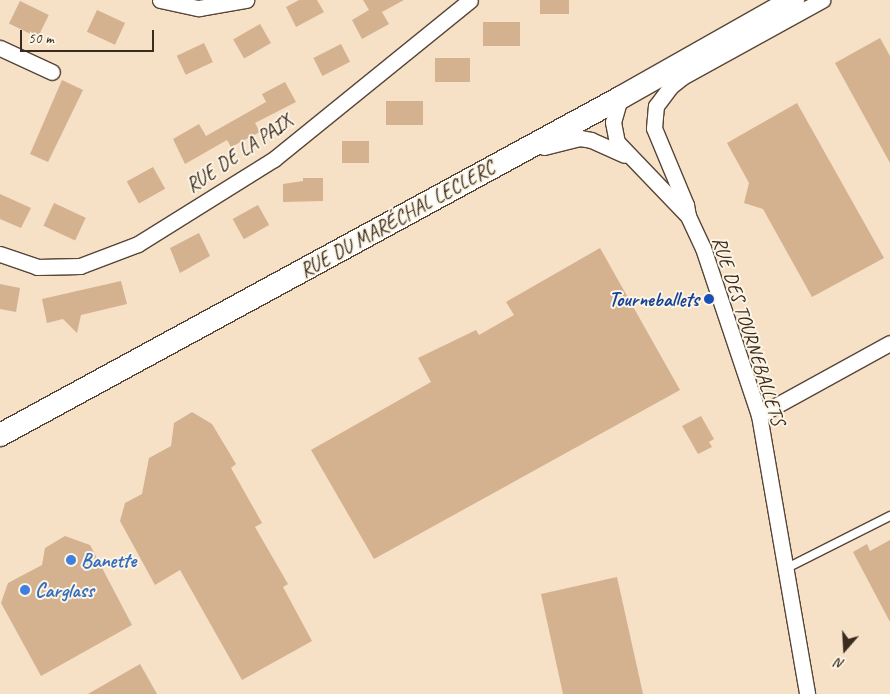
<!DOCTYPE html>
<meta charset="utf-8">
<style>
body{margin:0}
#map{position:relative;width:890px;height:694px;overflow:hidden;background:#f6e0c6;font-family:Caveat,sans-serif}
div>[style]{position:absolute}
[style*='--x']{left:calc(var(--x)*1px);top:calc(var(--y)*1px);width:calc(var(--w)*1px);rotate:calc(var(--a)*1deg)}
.building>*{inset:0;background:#d4b290;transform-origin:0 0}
.roads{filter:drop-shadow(1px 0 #574537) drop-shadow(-1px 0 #574537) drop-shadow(0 1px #574537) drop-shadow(0 -1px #574537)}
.service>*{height:8px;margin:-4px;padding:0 4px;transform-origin:4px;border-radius:4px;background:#fff}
.minor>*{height:15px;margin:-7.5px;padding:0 7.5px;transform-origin:7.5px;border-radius:7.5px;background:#fff}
.secondary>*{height:22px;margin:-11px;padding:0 11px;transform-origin:11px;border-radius:11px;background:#fff}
.dots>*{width:14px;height:14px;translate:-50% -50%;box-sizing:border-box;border:2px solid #fcf5e5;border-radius:50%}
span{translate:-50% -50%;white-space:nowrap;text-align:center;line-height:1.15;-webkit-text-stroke:4px #fcf5e5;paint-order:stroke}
.street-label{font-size:20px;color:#3b2a1e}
.transit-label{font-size:20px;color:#164399;font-weight:700}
.right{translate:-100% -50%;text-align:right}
.shop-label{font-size:20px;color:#366cbe;font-weight:700}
.left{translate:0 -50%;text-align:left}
.north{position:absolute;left:820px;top:624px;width:50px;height:50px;-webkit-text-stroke:4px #fcf5e5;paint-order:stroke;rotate:199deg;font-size:14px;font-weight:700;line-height:20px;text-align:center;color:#3b2a1e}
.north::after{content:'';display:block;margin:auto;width:18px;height:22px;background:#3b2a1e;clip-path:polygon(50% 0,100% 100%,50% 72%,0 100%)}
.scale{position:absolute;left:20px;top:30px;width:134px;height:22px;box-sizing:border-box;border:2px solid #3b2a1e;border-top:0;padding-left:6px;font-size:15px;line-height:18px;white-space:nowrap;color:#3b2a1e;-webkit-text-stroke:4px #fcf5e5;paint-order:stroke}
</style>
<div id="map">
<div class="building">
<div style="clip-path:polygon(299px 0,317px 0,324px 12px,296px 27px,286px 7px)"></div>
<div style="clip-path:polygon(363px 0,404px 0,382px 12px,389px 24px,362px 39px,352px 20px,369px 10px)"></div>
<div style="left:540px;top:0;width:29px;height:14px"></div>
<div style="left:20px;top:1px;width:32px;height:25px;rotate:26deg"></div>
<div style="left:97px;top:10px;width:31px;height:24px;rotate:25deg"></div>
<div style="left:520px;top:22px;width:24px;height:37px;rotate:90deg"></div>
<div style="left:260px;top:24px;width:22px;height:31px;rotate:60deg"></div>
<div style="clip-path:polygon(880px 38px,890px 56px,890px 163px,835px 63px)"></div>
<div style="left:204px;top:43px;width:21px;height:30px;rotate:65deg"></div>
<div style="left:341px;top:44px;width:20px;height:31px;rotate:63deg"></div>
<div style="left:470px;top:58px;width:24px;height:35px;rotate:90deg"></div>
<div style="clip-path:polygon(62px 80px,83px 90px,48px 162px,30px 154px)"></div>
<div style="clip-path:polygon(285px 82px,296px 102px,255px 123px,260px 132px,231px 147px,227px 140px,185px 164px,173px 139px,199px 124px,206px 136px,266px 102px,262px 94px)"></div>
<div style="left:386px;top:101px;width:37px;height:24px"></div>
<div style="clip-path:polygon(797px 103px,884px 258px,812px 297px,763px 209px,744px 203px,749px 183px,727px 143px)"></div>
<div style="left:342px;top:141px;width:27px;height:22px"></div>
<div style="left:153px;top:167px;width:25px;height:30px;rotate:61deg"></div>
<div style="clip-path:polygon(303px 178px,323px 178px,323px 201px,283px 202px,283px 184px,303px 181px)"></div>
<div style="clip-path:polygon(0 194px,31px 208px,21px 228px,0 219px)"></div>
<div style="left:54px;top:203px;width:35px;height:25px;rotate:25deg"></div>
<div style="left:258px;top:205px;width:23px;height:29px;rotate:61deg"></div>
<div style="clip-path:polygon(199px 233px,210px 256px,180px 273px,170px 248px)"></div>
<div style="clip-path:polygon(600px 248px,680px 390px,374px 559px,311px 450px,431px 382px,418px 358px,476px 330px,479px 335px,514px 315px,506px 302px)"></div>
<div style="clip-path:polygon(121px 281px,127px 304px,81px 315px,77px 333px,63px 319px,47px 323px,42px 299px)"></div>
<div style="clip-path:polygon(0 284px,20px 288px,16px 312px,0 309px)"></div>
<div style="clip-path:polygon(192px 412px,212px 424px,236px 464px,231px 468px,262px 523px,255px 527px,288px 584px,283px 587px,312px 641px,242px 680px,180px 570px,155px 585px,120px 521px,125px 503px,142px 494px,149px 458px,171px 446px,174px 423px)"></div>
<div style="clip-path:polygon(701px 416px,714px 439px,709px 442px,712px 447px,698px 454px,682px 426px)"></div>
<div style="clip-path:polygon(65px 536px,90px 545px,132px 625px,41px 676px,1px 603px,8px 583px,42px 565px,45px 548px)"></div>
<div style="clip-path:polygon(890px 540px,890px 622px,853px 552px,867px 544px,870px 551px)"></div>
<div style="clip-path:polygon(617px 577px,643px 694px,563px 694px,541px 594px)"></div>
<div style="clip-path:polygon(140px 664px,157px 694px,88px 694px)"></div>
</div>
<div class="roads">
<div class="service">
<div style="--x:785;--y:569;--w:118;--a:-26.8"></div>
</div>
<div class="minor">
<div style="--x:160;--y:0;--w:40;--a:12"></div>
<div style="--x:199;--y:8;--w:48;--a:-9.7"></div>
<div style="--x:0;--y:48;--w:57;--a:24.8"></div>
<div style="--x:620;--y:98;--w:25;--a:106"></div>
<div style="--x:613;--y:122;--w:20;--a:79"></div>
<div style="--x:617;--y:142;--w:103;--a:46.2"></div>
<div style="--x:688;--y:216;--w:35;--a:65"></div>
<div style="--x:703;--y:248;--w:176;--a:71.5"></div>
<div style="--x:759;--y:415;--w:283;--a:80.2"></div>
<div style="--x:544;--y:147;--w:37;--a:-14"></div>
<div style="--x:580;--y:138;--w:11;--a:10"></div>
<div style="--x:591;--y:140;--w:36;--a:24"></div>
<div style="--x:688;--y:216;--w:11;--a:-100"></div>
<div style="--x:686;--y:205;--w:83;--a:-112.6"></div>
<div style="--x:654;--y:128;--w:22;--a:-85"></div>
<div style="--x:656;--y:106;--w:25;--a:-53"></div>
<div style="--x:671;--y:86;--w:16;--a:-38"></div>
<div style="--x:684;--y:76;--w:158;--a:-28.8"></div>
<div style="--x:0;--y:254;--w:39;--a:19"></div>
<div style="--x:37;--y:267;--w:43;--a:-1.3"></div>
<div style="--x:80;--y:266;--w:62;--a:-20.8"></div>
<div style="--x:138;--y:244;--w:160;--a:-32"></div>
<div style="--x:274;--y:159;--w:252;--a:-39"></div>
<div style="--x:759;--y:415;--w:149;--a:-28.8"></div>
</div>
<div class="secondary">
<div style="--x:0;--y:435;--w:706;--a:-28.53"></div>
<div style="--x:620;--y:98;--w:199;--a:-29.5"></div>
</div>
</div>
<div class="dots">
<div style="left:709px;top:299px;background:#1a4fb4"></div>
<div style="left:71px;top:560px;background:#3f7fe0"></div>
<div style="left:25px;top:590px;background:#3f7fe0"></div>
</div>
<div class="street-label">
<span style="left:239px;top:153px;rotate:-34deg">RUE DE LA PAIX</span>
<span style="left:397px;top:219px;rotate:-29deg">RUE DU MARÉCHAL LECLERC</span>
<span style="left:749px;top:331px;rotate:72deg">RUE DES TOURNEBALLETS</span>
</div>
<div class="transit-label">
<span class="right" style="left:699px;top:299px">Tourneballets</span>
</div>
<div class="shop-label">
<span class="left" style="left:81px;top:560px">Banette</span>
<span class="left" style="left:35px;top:590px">Carglass</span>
</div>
<div class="north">N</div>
<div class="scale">50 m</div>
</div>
